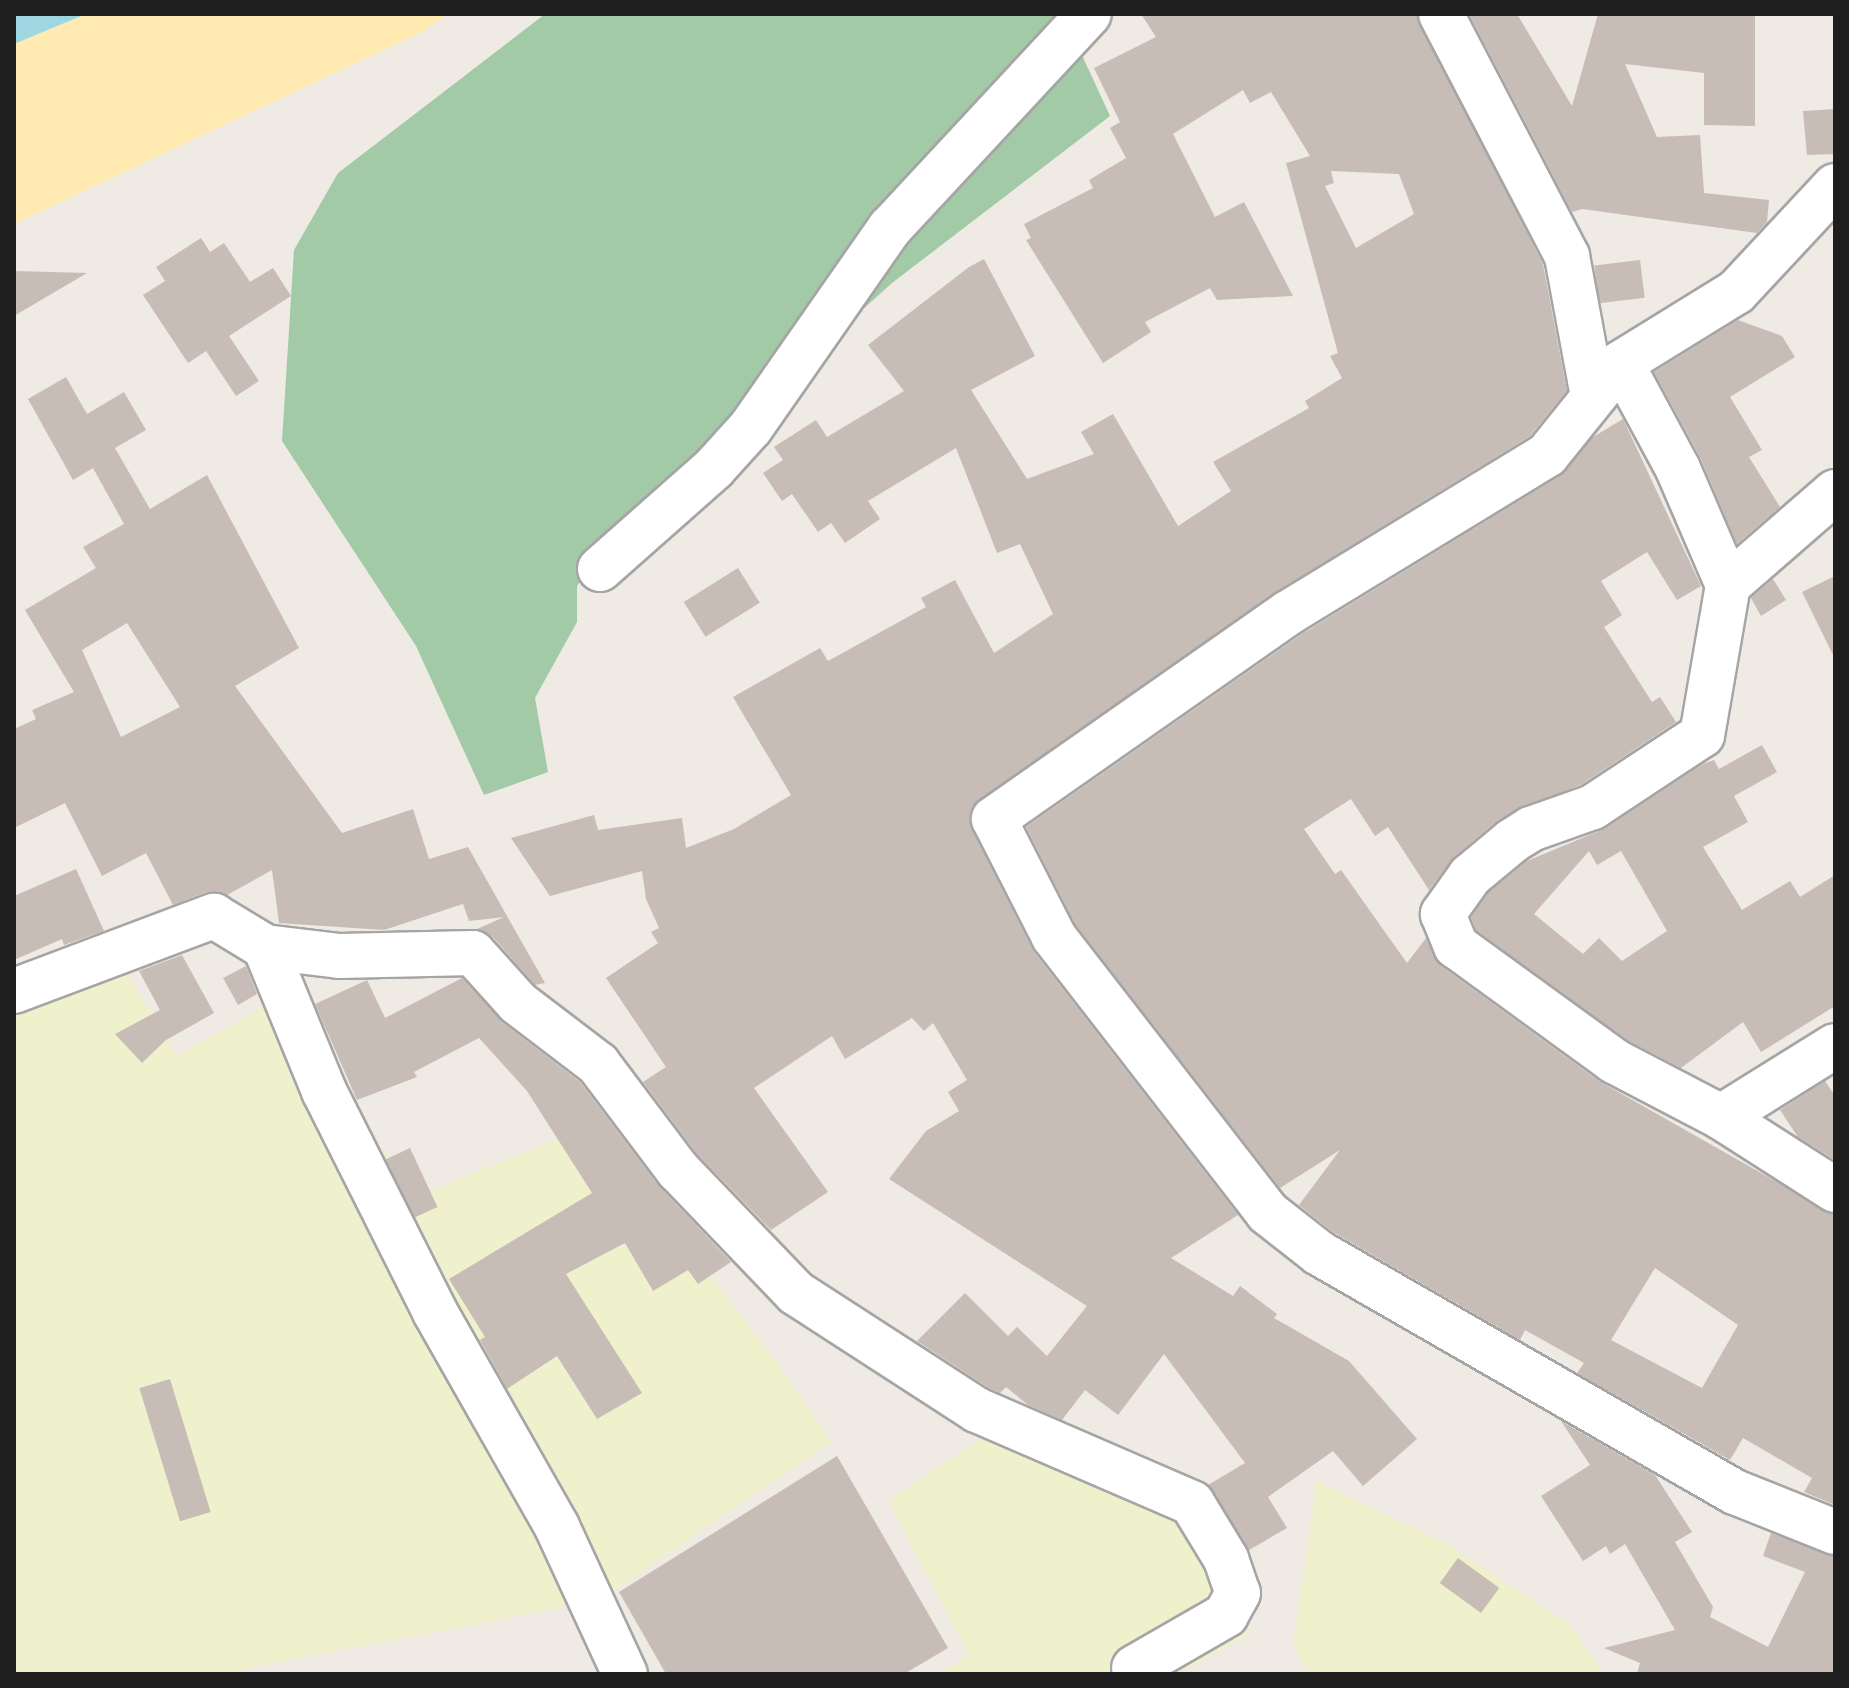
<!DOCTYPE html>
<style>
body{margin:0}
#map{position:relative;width:1849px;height:1688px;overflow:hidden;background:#efeae3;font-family:Ubuntu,sans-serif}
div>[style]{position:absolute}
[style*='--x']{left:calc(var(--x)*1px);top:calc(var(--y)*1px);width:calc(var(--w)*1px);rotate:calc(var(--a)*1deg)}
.farmland>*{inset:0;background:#eff0cc}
.sand>*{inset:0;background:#ffebb1}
.cemetery>*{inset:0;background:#a2caa6}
.water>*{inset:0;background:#9fd6e1}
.building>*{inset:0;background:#c8bcb6;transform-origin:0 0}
.roads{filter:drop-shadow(2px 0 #a5a5a5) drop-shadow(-2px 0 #a5a5a5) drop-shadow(0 2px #a5a5a5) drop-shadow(0 -2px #a5a5a5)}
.minor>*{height:44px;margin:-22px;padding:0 22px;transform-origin:22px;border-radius:22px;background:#fff}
span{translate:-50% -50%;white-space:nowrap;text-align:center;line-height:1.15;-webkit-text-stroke:8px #fff;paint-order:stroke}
.frame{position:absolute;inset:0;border:16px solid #1e1e1e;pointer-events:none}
</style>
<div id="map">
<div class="farmland">
<div style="clip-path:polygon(118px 958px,177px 1056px,272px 1001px,418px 1196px,594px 1124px,770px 1353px,832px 1442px,600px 1600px,243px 1669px,244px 1674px,14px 1674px,14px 996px)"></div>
<div style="clip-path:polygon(1004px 1423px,1189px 1513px,1251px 1633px,1178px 1674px,938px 1674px,969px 1655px,888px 1501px)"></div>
<div style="clip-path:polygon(1317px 1481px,1447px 1544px,1569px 1624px,1605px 1674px,1310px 1674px,1293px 1646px)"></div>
</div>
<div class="sand">
<div style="clip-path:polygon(87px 14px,447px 14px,426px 30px,14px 224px,14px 44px)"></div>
</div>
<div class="cemetery">
<div style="clip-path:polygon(545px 14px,1079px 14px,1069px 27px,1110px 116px,892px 283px,604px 543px,577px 586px,577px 622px,535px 698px,548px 772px,484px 795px,416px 646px,282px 441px,294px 250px,338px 173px)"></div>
</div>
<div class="water">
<div style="clip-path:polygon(14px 14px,86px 14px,14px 44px)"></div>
</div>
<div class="building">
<div style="clip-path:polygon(evenodd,1141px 14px,1416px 14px,1543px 264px,1567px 391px,1530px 436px,1274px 593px,972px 808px,972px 830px,1034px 952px,1238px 1215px,1171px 1258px,1233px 1296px,1240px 1286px,1277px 1314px,1274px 1318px,1349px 1361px,1417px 1439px,1363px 1486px,1333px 1451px,1268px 1497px,1287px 1528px,1249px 1550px,1208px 1485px,1245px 1463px,1164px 1354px,1118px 1415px,1085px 1390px,1062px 1420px,1028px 1405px,1006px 1387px,1000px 1393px,989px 1388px,917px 1341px,965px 1293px,1008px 1336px,1017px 1327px,1047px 1356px,1087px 1306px,889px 1179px,926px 1131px,959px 1111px,948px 1092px,967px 1080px,933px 1023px,924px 1031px,912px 1018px,845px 1059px,832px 1036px,754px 1088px,828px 1192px,771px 1230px,697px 1154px,643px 1082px,666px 1067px,606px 978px,658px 943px,651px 932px,659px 928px,646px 899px,642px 871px,550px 896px,511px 838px,594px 815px,598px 830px,682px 818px,686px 848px,734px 829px,791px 795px,733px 697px,820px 648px,828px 661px,926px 607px,921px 598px,955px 580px,994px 653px,1053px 614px,1020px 544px,997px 553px,956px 448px,868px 501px,880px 519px,845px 543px,831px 523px,818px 532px,792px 494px,782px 501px,763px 473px,783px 460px,774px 447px,816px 420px,827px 437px,904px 391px,868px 345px,969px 267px,984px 259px,1035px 356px,971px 390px,1027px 479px,1094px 454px,1081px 432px,1113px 414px,1178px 526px,1231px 491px,1213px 462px,1309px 408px,1305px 401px,1342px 378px,1330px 356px,1338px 353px,1286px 163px,1310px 156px,1271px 92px,1250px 103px,1243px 90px,1173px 134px,1215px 217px,1244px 202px,1293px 296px,1217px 300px,1210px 288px,1145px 322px,1151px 332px,1103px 363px,1026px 240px,1031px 238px,1024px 224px,1093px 188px,1089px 180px,1126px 158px,1110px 128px,1120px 122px,1094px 68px,1156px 37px,1141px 14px,1331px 171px,1399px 174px,1414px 214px,1356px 248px,1325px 186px,1334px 183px,1331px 171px)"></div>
<div style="clip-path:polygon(1469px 14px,1517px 14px,1572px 106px,1598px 14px,1755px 14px,1755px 126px,1704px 125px,1704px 73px,1625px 64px,1657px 137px,1700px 135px,1704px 193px,1769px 200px,1767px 222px,1757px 233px,1582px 209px,1572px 212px)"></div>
<div style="clip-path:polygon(1835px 109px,1835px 154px,1807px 155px,1803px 111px)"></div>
<div style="clip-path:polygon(201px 238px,210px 252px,224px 243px,250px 282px,273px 268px,291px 296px,229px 336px,259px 381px,236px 396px,206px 351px,188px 363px,143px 295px,165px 281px,156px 267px)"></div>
<div style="left:1640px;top:260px;width:38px;height:46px;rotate:83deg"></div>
<div style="clip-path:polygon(14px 271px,87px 273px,14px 316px)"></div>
<div style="clip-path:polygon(1738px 320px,1782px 336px,1795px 357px,1730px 397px,1762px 450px,1749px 457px,1780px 507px,1737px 544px,1700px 457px,1654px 372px)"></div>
<div style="clip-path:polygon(evenodd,66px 377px,87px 414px,124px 392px,146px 430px,115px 448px,150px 509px,207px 475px,299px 648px,235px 686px,342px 833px,413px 809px,429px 859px,468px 847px,545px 983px,535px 985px,492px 936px,477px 929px,504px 917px,469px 921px,463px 904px,384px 930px,279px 923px,272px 870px,227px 895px,206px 892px,173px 905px,146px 853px,102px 876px,65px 803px,14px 828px,14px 729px,36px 719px,32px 710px,74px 692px,25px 610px,96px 568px,83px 547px,124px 524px,93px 468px,73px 480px,28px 399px,66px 377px,127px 623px,180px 707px,121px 737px,82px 650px,127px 623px)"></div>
<div style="clip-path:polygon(evenodd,1623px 419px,1701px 586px,1677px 600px,1647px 552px,1601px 581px,1622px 615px,1604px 627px,1652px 702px,1660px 697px,1676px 722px,1582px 784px,1498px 820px,1454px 857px,1429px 890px,1388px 827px,1375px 836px,1351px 799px,1304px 829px,1335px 874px,1341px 870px,1407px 963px,1426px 938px,1441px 966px,1599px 1081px,1835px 1215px,1835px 1505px,1804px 1492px,1812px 1478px,1743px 1438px,1730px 1460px,1577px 1373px,1584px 1363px,1525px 1330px,1520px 1340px,1333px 1232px,1299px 1205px,1340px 1150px,1280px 1188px,1075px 924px,1026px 827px,1302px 634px,1560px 476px,1593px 437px,1623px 419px,1655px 1268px,1738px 1325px,1702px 1388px,1611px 1340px,1655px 1268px)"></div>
<div style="left:738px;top:568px;width:41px;height:64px;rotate:58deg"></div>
<div style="clip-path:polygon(1835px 576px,1835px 659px,1802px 592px)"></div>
<div style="clip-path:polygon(1773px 579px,1786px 600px,1761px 616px,1751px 598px)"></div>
<div style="clip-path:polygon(evenodd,1762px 745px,1777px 772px,1734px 796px,1748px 822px,1703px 847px,1742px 910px,1790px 881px,1800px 897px,1835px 875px,1835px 1006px,1761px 1052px,1743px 1022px,1681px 1068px,1627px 1040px,1476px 930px,1471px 917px,1488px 893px,1527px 861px,1606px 828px,1703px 764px,1714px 760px,1719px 769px,1762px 745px,1589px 851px,1597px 865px,1621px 851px,1667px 931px,1622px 961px,1599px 938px,1583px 954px,1534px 914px,1589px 851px)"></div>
<div style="clip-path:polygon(76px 869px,104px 931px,64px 945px,62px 939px,14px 960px,14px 896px)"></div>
<div style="clip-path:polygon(182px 955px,214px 1013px,166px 1040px,142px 1063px,115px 1034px,160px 1010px,139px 971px)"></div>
<div style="clip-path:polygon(246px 966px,257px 994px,238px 1005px,223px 978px)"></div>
<div style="clip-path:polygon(462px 978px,503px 1023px,580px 1082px,658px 1185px,731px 1262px,698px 1284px,688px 1270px,653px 1291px,625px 1243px,566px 1274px,642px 1393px,597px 1419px,557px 1356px,507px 1389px,480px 1340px,485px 1337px,449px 1279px,592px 1193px,527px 1091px,479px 1038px,414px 1072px,417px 1077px,357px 1100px,315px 1004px,367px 980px,385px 1018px)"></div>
<div style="clip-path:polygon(1825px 1081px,1835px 1096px,1835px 1160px,1798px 1137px,1780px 1110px)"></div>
<div style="left:410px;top:1148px;width:65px;height:27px;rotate:65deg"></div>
<div style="left:170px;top:1379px;width:139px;height:32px;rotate:73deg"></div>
<div style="clip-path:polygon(1561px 1421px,1655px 1475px,1692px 1532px,1675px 1542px,1713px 1607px,1710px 1617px,1768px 1647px,1805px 1572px,1763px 1556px,1771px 1533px,1835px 1556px,1835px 1674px,1637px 1674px,1640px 1663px,1604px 1648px,1675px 1630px,1625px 1544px,1610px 1554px,1606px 1546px,1583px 1561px,1541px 1496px,1590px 1465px)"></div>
<div style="clip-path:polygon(837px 1456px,948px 1648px,904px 1674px,666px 1674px,619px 1592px)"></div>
<div style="left:1458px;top:1558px;width:51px;height:31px;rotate:36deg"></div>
</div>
<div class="roads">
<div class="minor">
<div style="--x:1441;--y:14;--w:273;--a:62.5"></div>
<div style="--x:1567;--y:256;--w:142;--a:79.5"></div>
<div style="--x:1835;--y:186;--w:145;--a:133"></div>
<div style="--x:1736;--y:292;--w:135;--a:148.3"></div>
<div style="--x:1621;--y:363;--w:118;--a:128.8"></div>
<div style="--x:1547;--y:455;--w:303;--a:148.6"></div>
<div style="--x:1288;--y:613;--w:359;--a:145"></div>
<div style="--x:994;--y:819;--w:132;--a:63"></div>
<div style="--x:1054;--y:937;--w:349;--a:52.2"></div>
<div style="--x:1268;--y:1213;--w:65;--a:38.1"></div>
<div style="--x:1319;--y:1253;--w:480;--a:29.9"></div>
<div style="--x:1735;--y:1492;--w:108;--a:21.8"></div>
<div style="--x:1621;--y:363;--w:120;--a:61.7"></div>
<div style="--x:1678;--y:469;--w:126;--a:66.7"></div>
<div style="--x:1835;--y:492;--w:142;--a:139"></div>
<div style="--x:1728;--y:585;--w:152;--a:99.8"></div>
<div style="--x:1702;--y:735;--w:131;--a:146.6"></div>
<div style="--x:1593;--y:807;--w:66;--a:160.5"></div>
<div style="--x:1531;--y:829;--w:22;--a:148"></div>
<div style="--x:1512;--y:841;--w:55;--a:140.2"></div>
<div style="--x:1470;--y:876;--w:47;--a:125.4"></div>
<div style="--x:1443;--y:914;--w:35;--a:68"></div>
<div style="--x:1456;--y:946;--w:195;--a:36"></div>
<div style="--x:1614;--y:1061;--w:121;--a:27.6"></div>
<div style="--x:1721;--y:1117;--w:135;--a:32.6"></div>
<div style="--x:600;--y:569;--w:152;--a:-41.5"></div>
<div style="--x:714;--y:468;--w:55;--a:-47.9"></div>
<div style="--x:751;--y:427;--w:243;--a:-55.1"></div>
<div style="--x:890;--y:228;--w:292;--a:-47.1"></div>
<div style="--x:265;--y:947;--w:75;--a:6.9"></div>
<div style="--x:339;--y:956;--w:134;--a:-1.3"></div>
<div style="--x:473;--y:953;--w:67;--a:48"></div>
<div style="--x:518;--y:1003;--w:101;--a:37.3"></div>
<div style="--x:598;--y:1064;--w:133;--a:53"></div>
<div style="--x:678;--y:1170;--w:170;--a:46.2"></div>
<div style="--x:796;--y:1293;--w:216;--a:32.9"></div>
<div style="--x:977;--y:1410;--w:234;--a:23.4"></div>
<div style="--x:1192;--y:1503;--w:66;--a:58.7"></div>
<div style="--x:1226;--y:1559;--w:36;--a:71"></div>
<div style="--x:1238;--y:1593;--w:25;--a:119"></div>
<div style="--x:1226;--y:1615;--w:106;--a:150.1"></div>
<div style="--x:14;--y:991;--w:214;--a:-20.6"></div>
<div style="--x:214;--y:916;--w:60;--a:31.3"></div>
<div style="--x:265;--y:947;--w:156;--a:67.7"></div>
<div style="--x:324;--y:1091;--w:247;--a:63.3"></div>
<div style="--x:435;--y:1312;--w:247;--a:60.4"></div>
<div style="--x:557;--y:1527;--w:162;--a:65.2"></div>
<div style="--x:1721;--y:1117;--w:134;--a:-31.9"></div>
</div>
</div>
<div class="frame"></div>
</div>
